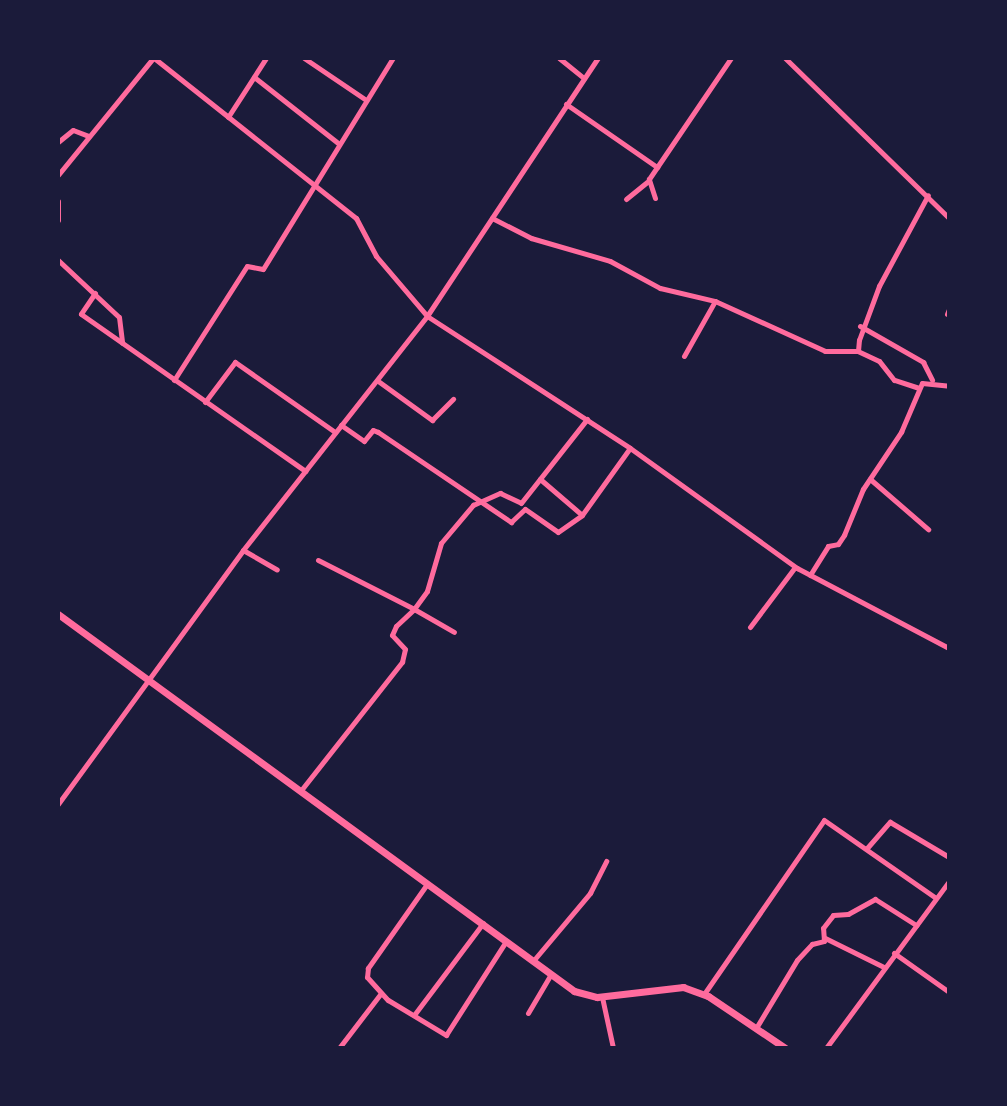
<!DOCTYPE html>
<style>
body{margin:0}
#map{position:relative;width:1007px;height:1106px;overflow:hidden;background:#1b1b3a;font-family:Lato,sans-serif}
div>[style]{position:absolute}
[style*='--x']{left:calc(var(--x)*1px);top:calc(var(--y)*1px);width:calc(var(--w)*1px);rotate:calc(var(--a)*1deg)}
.minor>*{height:5px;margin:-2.5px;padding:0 2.5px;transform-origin:2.5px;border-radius:2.5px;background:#ff6b9d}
.tertiary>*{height:7px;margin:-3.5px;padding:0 3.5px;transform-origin:3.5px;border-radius:3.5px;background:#ff6b9d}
span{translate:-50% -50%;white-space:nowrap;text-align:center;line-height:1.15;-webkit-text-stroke:7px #1b1b3a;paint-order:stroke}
.frame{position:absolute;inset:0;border:60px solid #1b1b3a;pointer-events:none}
</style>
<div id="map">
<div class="minor">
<div style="--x:154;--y:58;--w:258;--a:38.4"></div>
<div style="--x:356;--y:218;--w:43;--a:62.2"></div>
<div style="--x:376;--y:256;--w:79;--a:49.6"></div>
<div style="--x:427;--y:316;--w:242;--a:33"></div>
<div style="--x:630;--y:448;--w:206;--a:35.7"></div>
<div style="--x:797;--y:568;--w:172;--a:27.8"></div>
<div style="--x:304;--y:58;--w:75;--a:34.1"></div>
<div style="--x:559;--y:58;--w:32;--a:39"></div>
<div style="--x:785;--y:58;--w:229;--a:44.3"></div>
<div style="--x:254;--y:77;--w:108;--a:38.2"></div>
<div style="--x:566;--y:104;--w:111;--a:34.7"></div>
<div style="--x:228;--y:117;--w:70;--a:-57.2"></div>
<div style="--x:58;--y:142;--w:19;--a:-39"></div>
<div style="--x:73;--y:130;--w:17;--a:21"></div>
<div style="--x:58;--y:175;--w:151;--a:-50.9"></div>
<div style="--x:655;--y:198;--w:20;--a:-108"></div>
<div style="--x:649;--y:179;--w:146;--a:-55.9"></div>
<div style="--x:626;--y:199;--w:27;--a:-39"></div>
<div style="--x:58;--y:201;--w:19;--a:90"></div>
<div style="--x:492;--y:218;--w:44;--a:27.1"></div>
<div style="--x:531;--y:238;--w:82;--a:16.2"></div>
<div style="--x:610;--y:261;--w:57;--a:28.4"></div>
<div style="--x:660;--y:288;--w:57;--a:13.3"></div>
<div style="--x:58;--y:260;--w:83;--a:43.1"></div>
<div style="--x:119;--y:317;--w:26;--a:83"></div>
<div style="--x:95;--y:293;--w:25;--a:124"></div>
<div style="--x:81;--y:314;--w:274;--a:35"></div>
<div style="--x:947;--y:314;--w:5;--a:-68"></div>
<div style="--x:860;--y:326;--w:73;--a:29.7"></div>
<div style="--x:923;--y:362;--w:20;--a:63"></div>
<div style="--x:684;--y:356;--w:63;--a:-60.6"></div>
<div style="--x:715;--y:301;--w:121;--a:24.4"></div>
<div style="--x:825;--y:351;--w:33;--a:0"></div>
<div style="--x:174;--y:380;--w:135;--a:-57.4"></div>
<div style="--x:247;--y:266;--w:16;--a:11"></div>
<div style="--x:263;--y:269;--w:248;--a:-58.4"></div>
<div style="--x:378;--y:381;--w:67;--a:35.8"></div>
<div style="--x:432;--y:420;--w:30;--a:-45"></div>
<div style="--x:919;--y:388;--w:26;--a:-162"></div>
<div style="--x:894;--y:380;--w:24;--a:-128"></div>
<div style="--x:879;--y:361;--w:23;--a:-155"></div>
<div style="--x:858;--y:351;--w:11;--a:-85"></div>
<div style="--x:859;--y:340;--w:58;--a:-69.7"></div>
<div style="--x:879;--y:286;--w:103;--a:-61.7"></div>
<div style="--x:205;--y:402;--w:50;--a:-53.1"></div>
<div style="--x:235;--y:362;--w:122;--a:35"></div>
<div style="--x:341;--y:425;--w:28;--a:35"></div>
<div style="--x:364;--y:441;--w:14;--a:-51"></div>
<div style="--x:373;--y:430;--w:5;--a:22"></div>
<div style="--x:378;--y:432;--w:161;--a:34.1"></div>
<div style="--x:511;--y:522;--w:19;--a:-43"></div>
<div style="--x:525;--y:509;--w:40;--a:34.9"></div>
<div style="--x:558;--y:532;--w:29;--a:-35"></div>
<div style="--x:540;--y:479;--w:55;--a:40.6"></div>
<div style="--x:582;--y:515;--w:82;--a:-54.4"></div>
<div style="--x:870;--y:479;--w:77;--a:40.8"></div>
<div style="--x:243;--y:550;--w:39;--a:30"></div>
<div style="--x:318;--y:560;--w:108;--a:27"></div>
<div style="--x:414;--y:609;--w:22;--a:-54"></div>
<div style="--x:427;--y:591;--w:50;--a:-73.7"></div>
<div style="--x:441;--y:543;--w:50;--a:-49.9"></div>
<div style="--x:473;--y:505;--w:30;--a:-24"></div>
<div style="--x:500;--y:493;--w:23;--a:25"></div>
<div style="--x:521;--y:503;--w:107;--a:-51.8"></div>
<div style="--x:810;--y:575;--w:34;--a:-58"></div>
<div style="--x:828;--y:546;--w:10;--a:-11"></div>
<div style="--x:838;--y:544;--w:11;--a:-56"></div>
<div style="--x:844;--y:535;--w:50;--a:-67.6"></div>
<div style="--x:863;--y:489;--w:69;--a:-56.3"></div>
<div style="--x:901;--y:432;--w:53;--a:-66.8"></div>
<div style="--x:922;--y:383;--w:27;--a:6"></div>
<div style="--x:750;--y:627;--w:75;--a:-53.1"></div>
<div style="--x:302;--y:789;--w:162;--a:-51.8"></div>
<div style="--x:402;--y:662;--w:13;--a:-77"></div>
<div style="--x:405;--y:649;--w:19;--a:-133"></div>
<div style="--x:392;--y:635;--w:10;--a:-66"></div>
<div style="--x:396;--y:626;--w:25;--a:-43"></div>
<div style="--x:414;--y:609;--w:46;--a:29.9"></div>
<div style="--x:58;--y:804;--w:314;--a:-53.9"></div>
<div style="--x:243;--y:550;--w:298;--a:-51.8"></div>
<div style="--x:427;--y:316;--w:310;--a:-56.5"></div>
<div style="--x:867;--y:848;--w:35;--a:-49"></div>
<div style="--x:890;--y:822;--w:69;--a:30.7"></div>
<div style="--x:427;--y:884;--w:103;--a:125.1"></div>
<div style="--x:368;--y:968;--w:9;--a:96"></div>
<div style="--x:367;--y:977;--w:31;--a:48"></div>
<div style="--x:388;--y:1000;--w:68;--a:31.1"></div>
<div style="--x:446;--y:1035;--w:112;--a:-57.4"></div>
<div style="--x:825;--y:938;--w:66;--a:26.2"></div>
<div style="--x:894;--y:953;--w:67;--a:35.3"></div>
<div style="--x:533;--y:961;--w:89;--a:-50"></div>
<div style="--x:590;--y:893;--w:36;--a:-63"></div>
<div style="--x:704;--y:994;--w:211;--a:-55.4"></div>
<div style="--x:824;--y:820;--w:136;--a:34.9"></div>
<div style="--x:602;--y:997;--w:52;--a:77.8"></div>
<div style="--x:528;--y:1013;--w:45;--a:-59.5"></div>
<div style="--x:414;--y:1015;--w:115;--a:-53.1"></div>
<div style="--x:756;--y:1028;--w:79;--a:-58.9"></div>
<div style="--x:797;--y:960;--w:22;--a:-47"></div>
<div style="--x:812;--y:944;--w:12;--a:-14"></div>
<div style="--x:824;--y:941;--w:13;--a:-94"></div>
<div style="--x:823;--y:928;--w:16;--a:-52"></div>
<div style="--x:833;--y:915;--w:15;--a:-4"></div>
<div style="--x:848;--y:914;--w:31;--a:-29"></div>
<div style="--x:875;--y:899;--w:49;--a:32.4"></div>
<div style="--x:339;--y:1048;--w:69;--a:-52.6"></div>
<div style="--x:826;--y:1048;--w:207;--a:-53.6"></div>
</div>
<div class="tertiary">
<div style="--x:58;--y:614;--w:639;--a:36.15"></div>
<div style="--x:574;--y:991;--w:24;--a:15"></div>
<div style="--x:597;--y:997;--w:87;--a:-6.6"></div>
<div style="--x:683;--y:987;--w:27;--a:20"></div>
<div style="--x:708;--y:996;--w:93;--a:34"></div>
</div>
<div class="frame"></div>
</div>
